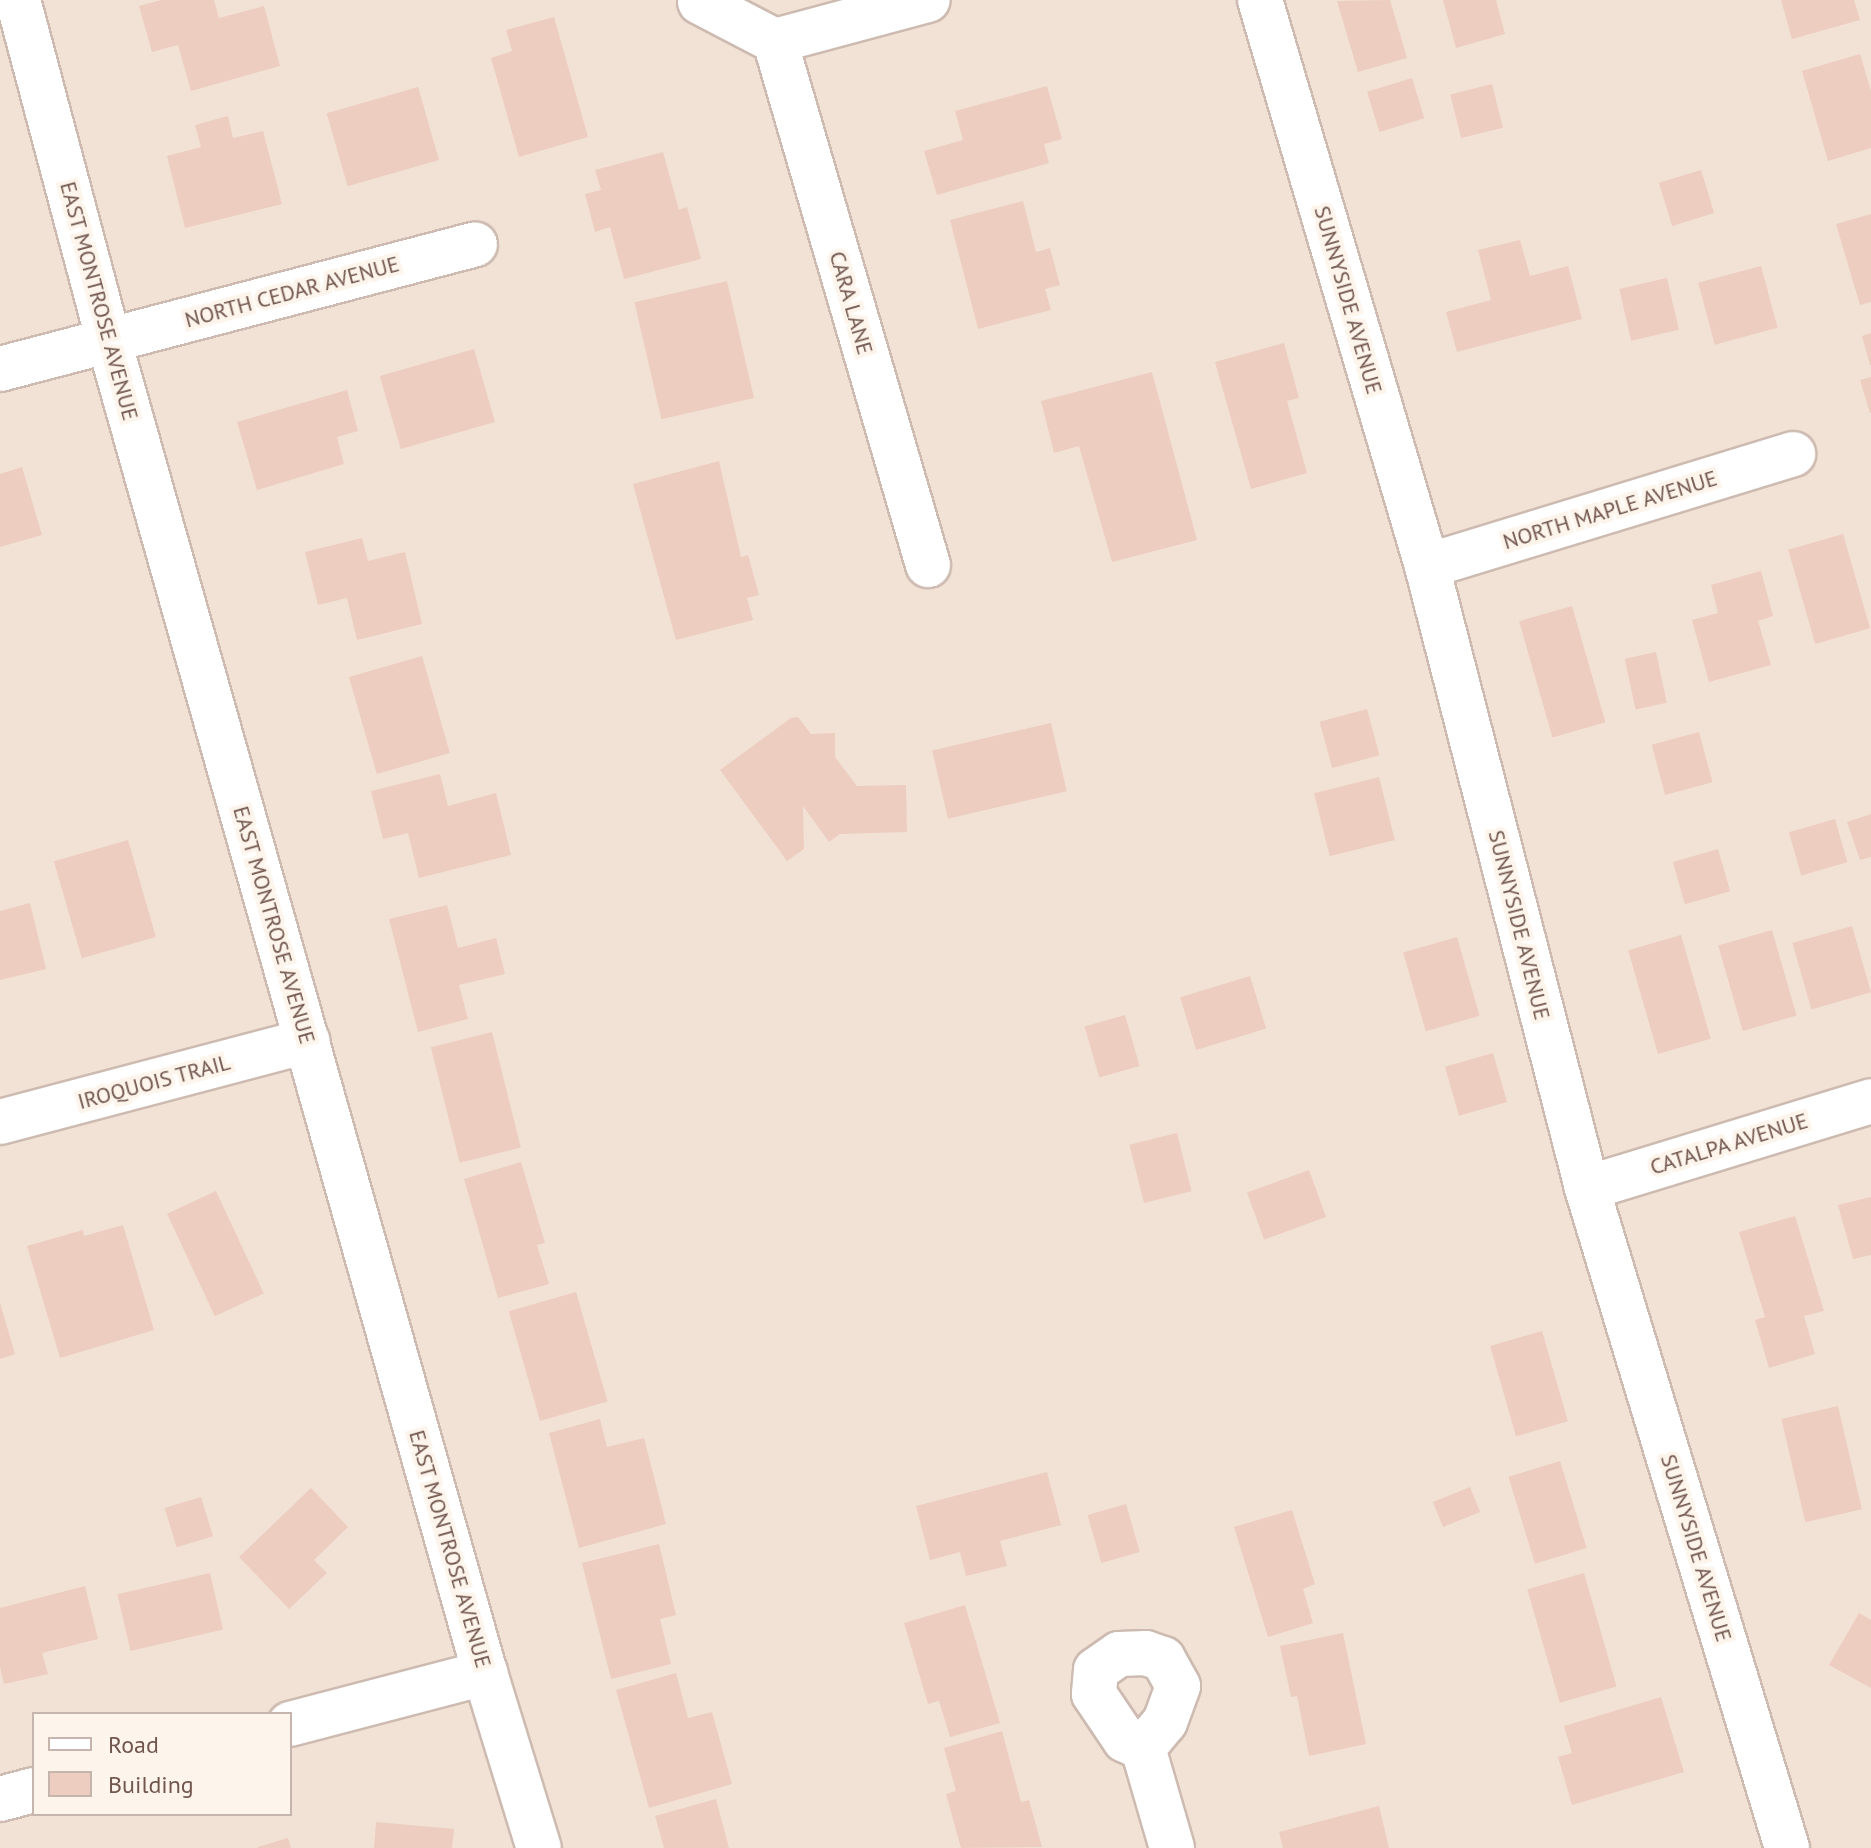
<!DOCTYPE html>
<style>
body{margin:0}
#map{position:relative;width:1871px;height:1848px;overflow:hidden;background:#faf0e6;font-family:"PT Sans",sans-serif}
div>[style]{position:absolute}
[style*='--x']{left:calc(var(--x)*1px);top:calc(var(--y)*1px);width:calc(var(--w)*1px);rotate:calc(var(--a)*1deg)}
.residential>*{inset:0;background:#f1e2d5}
.building>*{inset:0;background:#edcdc0;transform-origin:0 0}
.roads{filter:drop-shadow(2px 0 #cdbab0) drop-shadow(-2px 0 #cdbab0) drop-shadow(0 2px #cdbab0) drop-shadow(0 -2px #cdbab0)}
.minor>*{height:44px;margin:-22px;padding:0 22px;transform-origin:22px;border-radius:22px;background:#fff}
span{translate:-50% -50%;white-space:nowrap;text-align:center;line-height:1.15;-webkit-text-stroke:8px #fdf5ec;paint-order:stroke}
.street-label{font-size:22px;color:#71564d}
.legend{position:absolute;left:32px;top:1712px;width:260px;height:104px;box-sizing:border-box;background:#fdf5ec;border:2px solid #c5b5ac;margin:0;padding:10px 14px;list-style:none;font-size:24px;color:#71564d}
.legend li{display:flex;align-items:center;gap:16px;height:40px}
.legend b{width:40px;border:2px solid #c5b5ac}
</style>
<div id="map">
<div class="residential">
<div style="clip-path:polygon(evenodd,0 0,1871px 0,1871px 1848px,0 1848px,0 0,34px 1714px,290px 1714px,290px 1814px,34px 1814px,34px 1714px)"></div>
</div>
<div class="building">
<div style="clip-path:polygon(161px 0,214px 0,219px 18px,264px 6px,280px 66px,191px 91px,178px 45px,152px 52px,139px 6px)"></div>
<div style="clip-path:polygon(1390px 0,1407px 58px,1358px 72px,1337px 1px)"></div>
<div style="clip-path:polygon(1443px 0,1496px 0,1505px 34px,1456px 48px)"></div>
<div style="clip-path:polygon(1781px 0,1854px 0,1860px 20px,1792px 39px)"></div>
<div style="clip-path:polygon(554px 17px,588px 137px,519px 157px,491px 58px,512px 51px,506px 30px)"></div>
<div style="clip-path:polygon(1860px 54px,1871px 91px,1871px 148px,1828px 161px,1802px 71px)"></div>
<div style="left:1412px;top:78px;width:42px;height:47px;rotate:73deg"></div>
<div style="left:1492px;top:84px;width:45px;height:43px;rotate:76deg"></div>
<div style="clip-path:polygon(1047px 86px,1062px 139px,1044px 144px,1049px 163px,937px 195px,924px 151px,963px 140px,955px 111px)"></div>
<div style="left:418px;top:87px;width:76px;height:95px;rotate:74deg"></div>
<div style="clip-path:polygon(228px 116px,233px 138px,263px 131px,282px 204px,185px 228px,167px 156px,201px 147px,195px 125px)"></div>
<div style="clip-path:polygon(663px 152px,679px 210px,687px 207px,701px 259px,624px 279px,610px 227px,595px 232px,585px 194px,601px 190px,595px 170px)"></div>
<div style="left:1701px;top:170px;width:45px;height:44px;rotate:73deg"></div>
<div style="clip-path:polygon(1023px 201px,1036px 252px,1050px 248px,1060px 285px,1045px 289px,1051px 310px,978px 329px,950px 220px)"></div>
<div style="clip-path:polygon(1871px 214px,1871px 302px,1860px 305px,1836px 224px)"></div>
<div style="clip-path:polygon(1520px 240px,1530px 276px,1568px 266px,1582px 319px,1457px 352px,1446px 312px,1491px 300px,1478px 250px)"></div>
<div style="left:1761px;top:266px;width:64px;height:65px;rotate:75deg"></div>
<div style="left:1667px;top:278px;width:53px;height:49px;rotate:77deg"></div>
<div style="left:727px;top:281px;width:120px;height:95px;rotate:77deg"></div>
<div style="clip-path:polygon(1871px 333px,1871px 365px,1870px 365px,1862px 336px)"></div>
<div style="clip-path:polygon(1284px 343px,1299px 398px,1287px 401px,1307px 473px,1251px 489px,1215px 362px)"></div>
<div style="left:474px;top:349px;width:76px;height:98px;rotate:74deg"></div>
<div style="clip-path:polygon(1152px 372px,1197px 540px,1112px 562px,1079px 446px,1054px 453px,1041px 401px)"></div>
<div style="clip-path:polygon(1871px 377px,1871px 413px,1870px 413px,1860px 380px)"></div>
<div style="clip-path:polygon(347px 390px,358px 431px,337px 437px,344px 464px,257px 490px,237px 422px)"></div>
<div style="clip-path:polygon(719px 461px,741px 557px,748px 555px,759px 595px,747px 598px,753px 620px,676px 640px,633px 484px)"></div>
<div style="clip-path:polygon(22px 467px,42px 535px,0 547px,0 474px)"></div>
<div style="left:1843px;top:534px;width:98px;height:57px;rotate:74deg"></div>
<div style="clip-path:polygon(362px 538px,368px 561px,405px 552px,422px 624px,357px 640px,347px 598px,318px 605px,305px 552px)"></div>
<div style="clip-path:polygon(1761px 571px,1773px 616px,1758px 621px,1771px 665px,1709px 682px,1692px 620px,1718px 613px,1711px 585px)"></div>
<div style="left:1572px;top:606px;width:121px;height:55px;rotate:74deg"></div>
<div style="left:1656px;top:652px;width:52px;height:32px;rotate:78deg"></div>
<div style="left:422px;top:656px;width:101px;height:76px;rotate:74deg"></div>
<div style="left:1367px;top:709px;width:48px;height:49px;rotate:75deg"></div>
<div style="clip-path:polygon(798px 717px,811px 734px,835px 733px,835px 757px,857px 786px,906px 785px,907px 832px,840px 834px,829px 842px,803px 806px,804px 849px,787px 861px,720px 770px,791px 718px)"></div>
<div style="left:1051px;top:723px;width:70px;height:122px;rotate:77deg"></div>
<div style="left:1699px;top:732px;width:52px;height:49px;rotate:75deg"></div>
<div style="clip-path:polygon(440px 774px,448px 806px,496px 793px,511px 855px,419px 878px,408px 833px,383px 839px,371px 791px)"></div>
<div style="left:1379px;top:777px;width:65px;height:67px;rotate:76deg"></div>
<div style="clip-path:polygon(1871px 814px,1871px 857px,1860px 860px,1847px 822px)"></div>
<div style="left:1835px;top:819px;width:45px;height:48px;rotate:74deg"></div>
<div style="left:128px;top:840px;width:101px;height:77px;rotate:74deg"></div>
<div style="left:1718px;top:849px;width:44px;height:47px;rotate:74deg"></div>
<div style="clip-path:polygon(30px 903px,46px 969px,0 980px,0 911px)"></div>
<div style="clip-path:polygon(447px 905px,458px 948px,496px 938px,505px 974px,459px 985px,468px 1019px,418px 1032px,389px 919px)"></div>
<div style="left:1852px;top:926px;width:69px;height:62px;rotate:74deg"></div>
<div style="left:1772px;top:930px;width:89px;height:56px;rotate:74deg"></div>
<div style="left:1681px;top:935px;width:108px;height:55px;rotate:74deg"></div>
<div style="left:1457px;top:937px;width:82px;height:56px;rotate:74deg"></div>
<div style="left:1250px;top:976px;width:55px;height:73px;rotate:73deg"></div>
<div style="left:1125px;top:1015px;width:53px;height:42px;rotate:74deg"></div>
<div style="left:492px;top:1032px;width:119px;height:63px;rotate:76deg"></div>
<div style="left:1493px;top:1053px;width:51px;height:50px;rotate:74deg"></div>
<div style="left:1177px;top:1133px;width:60px;height:49px;rotate:76deg"></div>
<div style="clip-path:polygon(521px 1162px,545px 1243px,537px 1245px,549px 1284px,498px 1298px,464px 1179px)"></div>
<div style="left:1309px;top:1170px;width:50px;height:66px;rotate:70deg"></div>
<div style="left:216px;top:1191px;width:113px;height:54px;rotate:65deg"></div>
<div style="clip-path:polygon(1871px 1197px,1871px 1255px,1853px 1259px,1838px 1205px)"></div>
<div style="clip-path:polygon(1795px 1216px,1824px 1311px,1804px 1316px,1815px 1354px,1769px 1368px,1755px 1320px,1765px 1317px,1739px 1232px)"></div>
<div style="clip-path:polygon(123px 1225px,154px 1330px,60px 1358px,27px 1246px,83px 1230px,84px 1236px)"></div>
<div style="left:576px;top:1292px;width:114px;height:70px;rotate:74deg"></div>
<div style="clip-path:polygon(0 1303px,15px 1354px,0 1359px)"></div>
<div style="left:1542px;top:1331px;width:94px;height:54px;rotate:74deg"></div>
<div style="left:1838px;top:1406px;width:106px;height:58px;rotate:77deg"></div>
<div style="clip-path:polygon(600px 1419px,607px 1447px,644px 1438px,666px 1524px,579px 1548px,549px 1433px)"></div>
<div style="left:1560px;top:1461px;width:91px;height:54px;rotate:73deg"></div>
<div style="clip-path:polygon(1047px 1472px,1061px 1525px,1000px 1541px,1007px 1566px,966px 1576px,960px 1552px,930px 1560px,916px 1506px)"></div>
<div style="left:1470px;top:1487px;width:27px;height:40px;rotate:68deg"></div>
<div style="clip-path:polygon(311px 1488px,348px 1527px,314px 1560px,327px 1573px,289px 1609px,239px 1557px)"></div>
<div style="left:201px;top:1497px;width:41px;height:38px;rotate:73deg"></div>
<div style="left:1126px;top:1504px;width:50px;height:40px;rotate:74deg"></div>
<div style="clip-path:polygon(1292px 1510px,1315px 1584px,1303px 1589px,1313px 1623px,1268px 1637px,1234px 1527px)"></div>
<div style="clip-path:polygon(659px 1544px,676px 1615px,660px 1619px,671px 1664px,611px 1679px,582px 1563px)"></div>
<div style="left:210px;top:1573px;width:58px;height:95px;rotate:77deg"></div>
<div style="left:1584px;top:1573px;width:118px;height:59px;rotate:74deg"></div>
<div style="clip-path:polygon(85px 1586px,98px 1639px,42px 1653px,48px 1674px,4px 1684px,0 1667px,0 1608px)"></div>
<div style="clip-path:polygon(965px 1605px,1000px 1723px,950px 1737px,939px 1701px,928px 1704px,904px 1623px)"></div>
<div style="clip-path:polygon(1859px 1613px,1871px 1620px,1871px 1688px,1829px 1665px)"></div>
<div style="clip-path:polygon(1343px 1633px,1366px 1744px,1309px 1756px,1297px 1696px,1291px 1697px,1280px 1646px)"></div>
<div style="clip-path:polygon(676px 1673px,688px 1718px,712px 1712px,732px 1784px,649px 1808px,616px 1690px)"></div>
<div style="clip-path:polygon(1661px 1697px,1684px 1772px,1572px 1805px,1558px 1757px,1572px 1753px,1564px 1726px)"></div>
<div style="clip-path:polygon(1002px 1731px,1021px 1802px,1029px 1800px,1042px 1847px,961px 1848px,946px 1794px,956px 1791px,944px 1748px)"></div>
<div style="clip-path:polygon(716px 1799px,729px 1848px,664px 1848px,655px 1816px)"></div>
<div style="clip-path:polygon(1379px 1806px,1389px 1848px,1283px 1848px,1279px 1832px)"></div>
<div style="clip-path:polygon(376px 1822px,454px 1829px,452px 1848px,374px 1848px)"></div>
<div style="clip-path:polygon(288px 1838px,291px 1848px,258px 1848px,258px 1847px)"></div>
</div>
<div class="roads">
<div class="minor">
<div style="--x:18;--y:0;--w:353;--a:75.1"></div>
<div style="--x:109;--y:341;--w:1384;--a:74.24"></div>
<div style="--x:485;--y:1673;--w:183;--a:72.9"></div>
<div style="--x:1260;--y:0;--w:590;--a:73.56"></div>
<div style="--x:1427;--y:566;--w:642;--a:75.57"></div>
<div style="--x:1587;--y:1188;--w:690;--a:73.14"></div>
<div style="--x:700;--y:2;--w:85;--a:27.5"></div>
<div style="--x:775;--y:41;--w:158;--a:-15"></div>
<div style="--x:775;--y:41;--w:546;--a:73.72"></div>
<div style="--x:0;--y:369;--w:491;--a:-14.7"></div>
<div style="--x:1427;--y:566;--w:383;--a:-17"></div>
<div style="--x:0;--y:1122;--w:318;--a:-14.8"></div>
<div style="--x:1587;--y:1188;--w:297;--a:-17"></div>
<div style="--x:290;--y:1724;--w:202;--a:-14.7"></div>
<div style="--x:1143;--y:1748;--w:34;--a:-50"></div>
<div style="--x:1165;--y:1722;--w:38;--a:-70"></div>
<div style="--x:1178;--y:1686;--w:31;--a:-119"></div>
<div style="--x:1163;--y:1659;--w:18;--a:-161"></div>
<div style="--x:1146;--y:1653;--w:27;--a:178"></div>
<div style="--x:1119;--y:1654;--w:28;--a:145"></div>
<div style="--x:1096;--y:1670;--w:24;--a:95"></div>
<div style="--x:1094;--y:1694;--w:55;--a:56"></div>
<div style="--x:1125;--y:1740;--w:20;--a:24"></div>
<div style="--x:1143;--y:1748;--w:104;--a:73.8"></div>
<div style="--x:0;--y:1799;--w:35;--a:-15"></div>
</div>
</div>
<div class="street-label">
<span style="left:292px;top:292px;rotate:-15deg">NORTH CEDAR AVENUE</span>
<span style="left:1348px;top:300px;rotate:74deg">SUNNYSIDE AVENUE</span>
<span style="left:99px;top:301px;rotate:75deg">EAST MONTROSE AVENUE</span>
<span style="left:851px;top:303px;rotate:74deg">CARA LANE</span>
<span style="left:1610px;top:510px;rotate:-17deg">NORTH MAPLE AVENUE</span>
<span style="left:274px;top:925px;rotate:74deg">EAST MONTROSE AVENUE</span>
<span style="left:1519px;top:925px;rotate:76deg">SUNNYSIDE AVENUE</span>
<span style="left:154px;top:1082px;rotate:-15deg">IROQUOIS TRAIL</span>
<span style="left:1729px;top:1144px;rotate:-17deg">CATALPA AVENUE</span>
<span style="left:1696px;top:1548px;rotate:73deg">SUNNYSIDE AVENUE</span>
<span style="left:450px;top:1549px;rotate:74deg">EAST MONTROSE AVENUE</span>
</div>
<ul class="legend">
<li><b style="height:10px;background:#fff"></b>Road</li>
<li><b style="height:22px;background:#edcdc0"></b>Building</li>
</ul>
</div>
